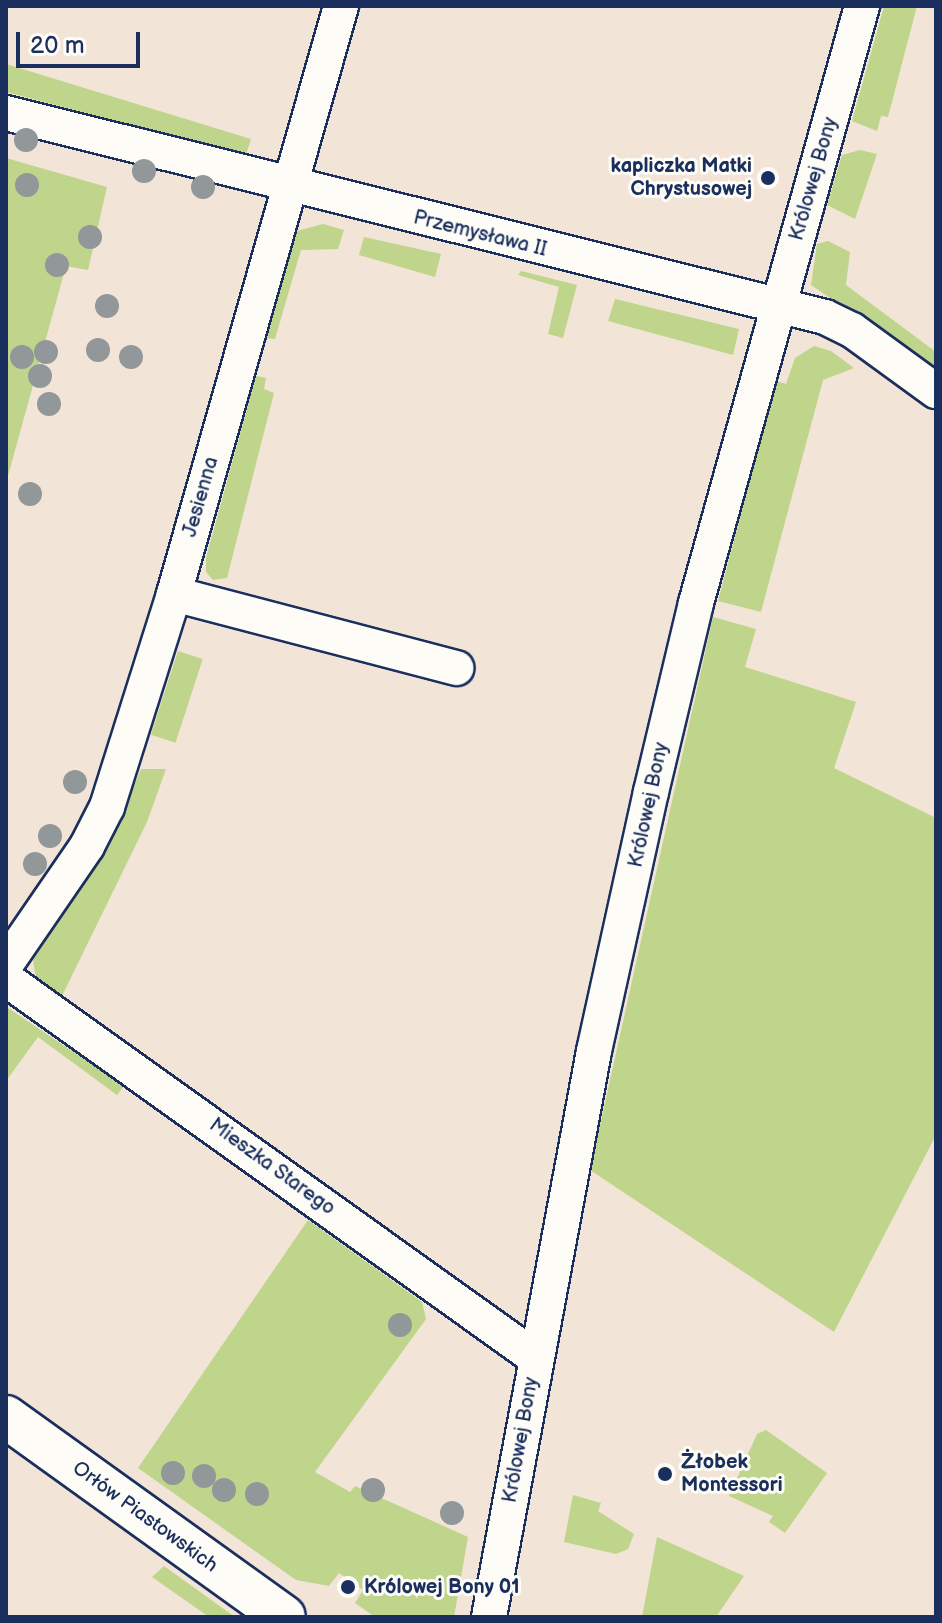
<!DOCTYPE html>
<meta charset="utf-8">
<style>
body{margin:0}
#map{position:relative;width:942px;height:1623px;overflow:hidden;background:#f2e4d7;font-family:"Balsamiq Sans",sans-serif}
div>[style]{position:absolute}
[style*='--x']{left:calc(var(--x)*1px);top:calc(var(--y)*1px);width:calc(var(--w)*1px);rotate:calc(var(--a)*1deg)}
.green>*{inset:0;background:#bfd58b;transform-origin:0 0}
.roads{filter:drop-shadow(2px 0 #1b2f5e) drop-shadow(-2px 0 #1b2f5e) drop-shadow(0 2px #1b2f5e) drop-shadow(0 -2px #1b2f5e)}
.minor>*{height:34px;margin:-17px;padding:0 17px;transform-origin:17px;border-radius:17px;background:#fdfcf7}
.tertiary>*{height:42px;margin:-21px;padding:0 21px;transform-origin:21px;border-radius:21px;background:#fdfcf7}
.trees>*{width:24px;height:24px;margin:-12px;border-radius:50%;background:#92979a}
.dots>*{width:22px;height:22px;translate:-50% -50%;box-sizing:border-box;border:4px solid #fdfcf7;border-radius:50%}
span{translate:-50% -50%;white-space:nowrap;text-align:center;line-height:1.15;-webkit-text-stroke:6px #fdfcf7;paint-order:stroke}
.poi-label{font-size:20px;color:#1b2f5e;font-weight:700}
.right{translate:-100% -50%;text-align:right}
.left{translate:0 -50%;text-align:left}
.street-label{font-size:20px;color:#1b2f5e}
.frame{position:absolute;inset:0;border:8px solid #1b2f5e;pointer-events:none}
.scale{position:absolute;left:16px;top:32px;width:124px;height:36px;box-sizing:border-box;border:4px solid #1b2f5e;border-top:0;padding-left:10px;font-size:24px;line-height:28px;white-space:nowrap;color:#1b2f5e;-webkit-text-stroke:6px #fdfcf7;paint-order:stroke}
</style>
<div id="map">
<div class="green">
<div style="clip-path:polygon(884px 6px,917px 6px,888px 117px,881px 116px,877px 131px,852px 121px)"></div>
<div style="clip-path:polygon(6px 64px,251px 139px,246px 155px,6px 92px)"></div>
<div style="clip-path:polygon(860px 150px,877px 154px,855px 219px,827px 205px,842px 155px)"></div>
<div style="clip-path:polygon(6px 158px,107px 187px,88px 270px,66px 266px,6px 483px)"></div>
<div style="clip-path:polygon(323px 224px,344px 230px,338px 249px,301px 250px,275px 339px,267px 338px,297px 231px)"></div>
<div style="clip-path:polygon(364px 237px,441px 254px,435px 277px,359px 255px)"></div>
<div style="clip-path:polygon(828px 241px,850px 252px,846px 285px,936px 352px,936px 370px,811px 285px,817px 244px)"></div>
<div style="clip-path:polygon(521px 271px,577px 285px,563px 338px,548px 334px,559px 287px,518px 275px)"></div>
<div style="clip-path:polygon(615px 299px,739px 329px,733px 355px,608px 321px)"></div>
<div style="clip-path:polygon(814px 346px,831px 351px,854px 368px,823px 380px,761px 612px,718px 601px,776px 381px,786px 384px,795px 358px)"></div>
<div style="clip-path:polygon(256px 376px,266px 378px,264px 389px,274px 393px,227px 578px,213px 580px,206px 572px,206px 558px)"></div>
<div style="clip-path:polygon(713px 617px,756px 629px,745px 667px,856px 702px,834px 768px,936px 818px,936px 1135px,834px 1332px,590px 1170px)"></div>
<div style="left:178px;top:651px;width:26px;height:88px;rotate:18deg"></div>
<div style="clip-path:polygon(141px 769px,166px 769px,147px 822px,62px 996px,36px 978px,33px 960px,108px 848px)"></div>
<div style="clip-path:polygon(8px 1008px,124px 1086px,117px 1095px,38px 1037px,6px 1081px)"></div>
<div style="clip-path:polygon(308px 1220px,422px 1302px,426px 1319px,315px 1472px,350px 1492px,355px 1486px,468px 1537px,454px 1617px,375px 1617px,355px 1603px,363px 1590px,339px 1573px,329px 1586px,296px 1580px,138px 1468px)"></div>
<div style="clip-path:polygon(766px 1430px,827px 1473px,785px 1533px,769px 1522px,773px 1516px,729px 1496px,757px 1434px)"></div>
<div style="clip-path:polygon(573px 1495px,601px 1503px,598px 1511px,634px 1534px,628px 1549px,616px 1554px,564px 1542px)"></div>
<div style="clip-path:polygon(657px 1537px,744px 1576px,716px 1617px,642px 1617px)"></div>
<div style="clip-path:polygon(164px 1566px,235px 1617px,209px 1617px,152px 1577px)"></div>
</div>
<div class="roads">
<div class="minor">
<div style="--x:6;--y:113;--w:844;--a:13.99"></div>
<div style="--x:825;--y:317;--w:30;--a:26"></div>
<div style="--x:852;--y:330;--w:104;--a:36"></div>
<div style="--x:174;--y:594;--w:292;--a:14.7"></div>
<div style="--x:6;--y:964;--w:143;--a:-55.5"></div>
<div style="--x:87;--y:846;--w:44;--a:-62.9"></div>
<div style="--x:107;--y:807;--w:223;--a:-72.5"></div>
<div style="--x:174;--y:594;--w:611;--a:-74.14"></div>
<div style="--x:6;--y:979;--w:652;--a:35.57"></div>
<div style="--x:489;--y:1617;--w:576;--a:-79.49"></div>
<div style="--x:594;--y:1051;--w:265;--a:-77.6"></div>
<div style="--x:651;--y:792;--w:194;--a:-76.6"></div>
<div style="--x:696;--y:603;--w:620;--a:-74.46"></div>
</div>
<div class="tertiary">
<div style="--x:6;--y:1417;--w:342;--a:35.7"></div>
</div>
</div>
<div class="trees">
<div style="left:26px;top:140px"></div>
<div style="left:144px;top:171px"></div>
<div style="left:27px;top:185px"></div>
<div style="left:203px;top:187px"></div>
<div style="left:90px;top:237px"></div>
<div style="left:57px;top:265px"></div>
<div style="left:107px;top:306px"></div>
<div style="left:98px;top:350px"></div>
<div style="left:46px;top:352px"></div>
<div style="left:22px;top:357px"></div>
<div style="left:131px;top:357px"></div>
<div style="left:40px;top:376px"></div>
<div style="left:49px;top:404px"></div>
<div style="left:30px;top:494px"></div>
<div style="left:75px;top:782px"></div>
<div style="left:50px;top:836px"></div>
<div style="left:35px;top:864px"></div>
<div style="left:400px;top:1325px"></div>
<div style="left:173px;top:1473px"></div>
<div style="left:204px;top:1476px"></div>
<div style="left:224px;top:1490px"></div>
<div style="left:373px;top:1490px"></div>
<div style="left:257px;top:1494px"></div>
<div style="left:452px;top:1513px"></div>
</div>
<div class="dots">
<div style="left:768px;top:178px;background:#1b2f5e"></div>
<div style="left:665px;top:1474px;background:#1b2f5e"></div>
<div style="left:348px;top:1587px;background:#1b2f5e"></div>
</div>
<div class="poi-label">
<span class="right" style="left:752px;top:178px">kapliczka Matki<br>Chrystusowej</span>
<span class="left" style="left:681px;top:1474px">Żłobek<br>Montessori</span>
<span class="left" style="left:364px;top:1587px">Królowej Bony 01</span>
</div>
<div class="street-label">
<span style="left:814px;top:179px;rotate:-74deg">Królowej Bony</span>
<span style="left:480px;top:234px;rotate:14deg">Przemysława II</span>
<span style="left:201px;top:497px;rotate:-74deg">Jesienna</span>
<span style="left:649px;top:805px;rotate:-78deg">Królowej Bony</span>
<span style="left:272px;top:1167px;rotate:36deg">Mieszka Starego</span>
<span style="left:521px;top:1440px;rotate:-80deg">Królowej Bony</span>
<span style="left:145px;top:1517px;rotate:36deg">Orłów Piastowskich</span>
</div>
<div class="frame"></div>
<div class="scale">20 m</div>
</div>
